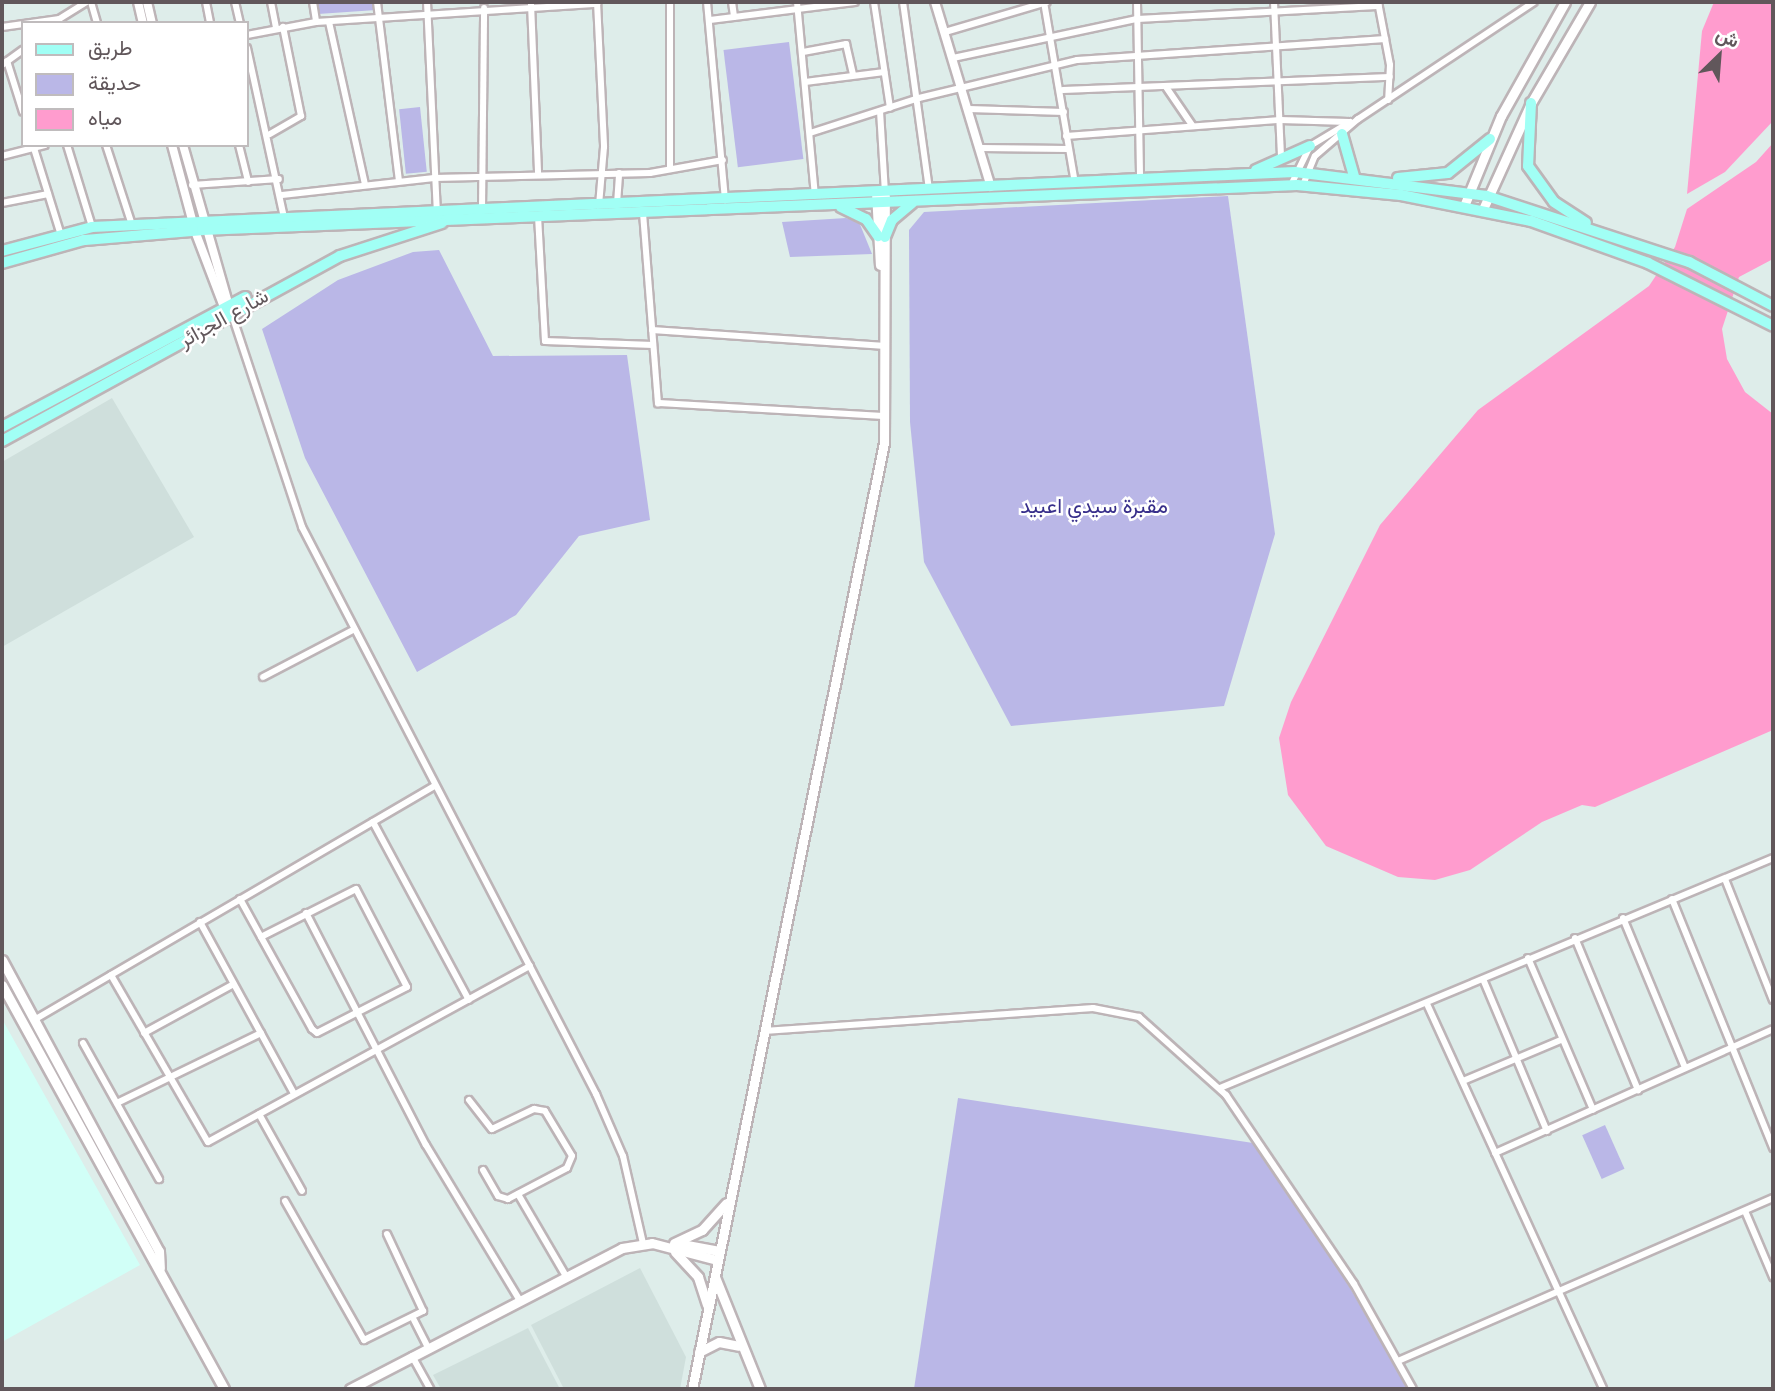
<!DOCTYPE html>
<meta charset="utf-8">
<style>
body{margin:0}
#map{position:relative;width:1775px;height:1391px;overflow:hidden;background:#deedea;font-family:"Golos Text",Vazirmatn,sans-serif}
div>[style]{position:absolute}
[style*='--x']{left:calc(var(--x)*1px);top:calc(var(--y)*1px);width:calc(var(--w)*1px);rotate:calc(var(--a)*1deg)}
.commercial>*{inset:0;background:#d1fff7}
.education>*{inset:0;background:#cfdfdc}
.green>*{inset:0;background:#bab7e7;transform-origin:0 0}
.water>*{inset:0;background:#ff9cce}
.roads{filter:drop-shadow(2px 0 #bdb4b7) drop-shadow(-2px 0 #bdb4b7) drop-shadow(0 2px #bdb4b7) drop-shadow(0 -2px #bdb4b7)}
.minor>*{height:6px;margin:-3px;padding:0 3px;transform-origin:3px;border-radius:3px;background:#fff}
.tertiary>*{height:8px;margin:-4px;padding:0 4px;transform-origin:4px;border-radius:4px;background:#fff}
.secondary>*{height:9px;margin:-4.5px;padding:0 4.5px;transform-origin:4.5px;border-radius:4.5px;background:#fff}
.primary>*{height:10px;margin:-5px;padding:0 5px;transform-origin:5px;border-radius:5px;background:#a1fff5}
span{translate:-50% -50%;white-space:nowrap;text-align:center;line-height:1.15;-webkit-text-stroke:5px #fff;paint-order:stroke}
.street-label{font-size:21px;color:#61575b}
.park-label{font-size:21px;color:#372e8a}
.frame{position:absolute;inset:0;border:4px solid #61575b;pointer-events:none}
.legend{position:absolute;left:21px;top:21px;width:228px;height:126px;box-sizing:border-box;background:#fff;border:2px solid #c0bcbd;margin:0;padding:9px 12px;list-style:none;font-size:21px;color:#61575b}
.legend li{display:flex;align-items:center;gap:14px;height:35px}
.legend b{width:35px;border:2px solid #c0bcbd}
.north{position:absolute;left:1684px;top:21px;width:70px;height:70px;-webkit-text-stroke:5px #fff;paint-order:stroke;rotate:25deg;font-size:19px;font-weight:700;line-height:28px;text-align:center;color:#61575b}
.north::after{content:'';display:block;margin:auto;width:24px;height:32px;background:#61575b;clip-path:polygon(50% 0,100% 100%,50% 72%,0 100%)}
</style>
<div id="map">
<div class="commercial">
<div style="clip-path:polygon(2px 1019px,140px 1265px,2px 1342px)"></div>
</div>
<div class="education">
<div style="clip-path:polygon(112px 398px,194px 537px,2px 647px,2px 462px)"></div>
<div style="clip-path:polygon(640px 1268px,686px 1357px,680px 1389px,564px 1389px,531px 1325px)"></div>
<div style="clip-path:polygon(528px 1328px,560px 1389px,441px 1389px,433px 1375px)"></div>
</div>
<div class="green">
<div style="clip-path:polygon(316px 2px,374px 2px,376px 10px,318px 14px)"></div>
<div style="left:789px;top:42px;width:118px;height:66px;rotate:83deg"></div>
<div style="left:420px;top:107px;width:65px;height:21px;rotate:84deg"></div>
<div style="clip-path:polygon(1228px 196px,1275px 534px,1224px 706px,1011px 726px,924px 562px,910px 422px,909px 230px,924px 212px)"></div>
<div style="clip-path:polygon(846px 218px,859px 222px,872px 254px,790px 257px,782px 222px)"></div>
<div style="clip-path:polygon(439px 250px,493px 356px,627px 355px,650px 520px,579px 536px,516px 615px,417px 672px,305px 458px,262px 329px,338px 280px,413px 252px)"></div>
<div style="clip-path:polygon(958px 1098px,1253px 1143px,1342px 1274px,1408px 1389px,914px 1389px)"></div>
<div style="left:1605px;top:1125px;width:48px;height:25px;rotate:66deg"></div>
</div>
<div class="water">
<div style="clip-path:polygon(1714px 2px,1773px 2px,1773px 121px,1725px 172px,1687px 194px,1702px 31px)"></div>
<div style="clip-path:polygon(1773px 143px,1773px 259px,1739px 277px,1722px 329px,1727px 359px,1745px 392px,1773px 414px,1773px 730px,1595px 807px,1582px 805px,1542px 822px,1470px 870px,1435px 880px,1398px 877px,1326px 846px,1288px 795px,1279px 738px,1291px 702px,1380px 525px,1478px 410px,1649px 286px,1675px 247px,1687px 209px,1756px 162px)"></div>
</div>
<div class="roads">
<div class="minor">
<div style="--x:91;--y:2;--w:22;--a:74"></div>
<div style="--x:206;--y:2;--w:21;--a:79"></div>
<div style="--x:235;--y:2;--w:22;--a:77"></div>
<div style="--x:271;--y:2;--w:26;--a:79"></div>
<div style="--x:313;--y:2;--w:20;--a:81"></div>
<div style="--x:377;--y:2;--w:180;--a:83"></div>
<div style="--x:427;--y:2;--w:210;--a:87.3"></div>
<div style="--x:597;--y:2;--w:145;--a:87.2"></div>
<div style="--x:604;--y:147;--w:58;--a:94.9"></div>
<div style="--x:670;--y:2;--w:167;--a:90"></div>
<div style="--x:707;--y:2;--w:199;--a:84.8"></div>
<div style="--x:732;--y:2;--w:15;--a:82"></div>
<div style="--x:797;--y:2;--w:194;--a:84.7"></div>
<div style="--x:874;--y:2;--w:107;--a:81.4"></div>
<div style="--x:903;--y:2;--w:189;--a:82.1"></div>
<div style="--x:1044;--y:2;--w:184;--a:80.3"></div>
<div style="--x:1137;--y:2;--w:176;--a:89"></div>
<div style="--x:1274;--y:2;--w:155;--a:87.4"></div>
<div style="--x:1378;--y:2;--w:64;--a:79.2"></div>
<div style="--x:1390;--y:65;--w:35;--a:93"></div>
<div style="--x:531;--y:4;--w:170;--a:87.6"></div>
<div style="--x:710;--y:20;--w:146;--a:-7.1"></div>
<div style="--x:56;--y:21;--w:36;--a:-32"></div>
<div style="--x:329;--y:22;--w:167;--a:77.5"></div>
<div style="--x:2;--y:27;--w:58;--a:-8"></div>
<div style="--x:945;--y:32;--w:106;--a:-16.4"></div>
<div style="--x:247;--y:35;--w:70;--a:-10.7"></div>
<div style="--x:316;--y:22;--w:282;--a:-3.7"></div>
<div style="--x:247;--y:48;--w:174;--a:77.7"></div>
<div style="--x:803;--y:52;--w:44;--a:-10.5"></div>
<div style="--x:846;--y:44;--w:32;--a:77"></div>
<div style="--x:953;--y:58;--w:187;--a:-12"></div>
<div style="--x:1136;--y:19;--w:243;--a:-3.1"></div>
<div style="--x:7;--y:61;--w:53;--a:72.6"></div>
<div style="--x:2;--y:65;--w:26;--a:-36"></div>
<div style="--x:805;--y:82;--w:80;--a:-7.2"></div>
<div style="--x:1166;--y:87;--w:46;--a:55.6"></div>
<div style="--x:1063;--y:90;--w:327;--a:-2.3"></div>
<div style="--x:969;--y:109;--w:95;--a:1.8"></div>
<div style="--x:880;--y:111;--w:81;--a:86.5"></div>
<div style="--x:810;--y:133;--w:114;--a:-17.8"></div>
<div style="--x:919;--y:98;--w:163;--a:-13.5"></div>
<div style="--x:1077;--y:60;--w:309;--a:-3.9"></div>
<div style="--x:270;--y:134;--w:36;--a:-30"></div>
<div style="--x:301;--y:116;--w:91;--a:-101.4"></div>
<div style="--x:1066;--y:136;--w:215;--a:-4.3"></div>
<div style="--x:1280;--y:120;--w:69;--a:1.7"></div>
<div style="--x:33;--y:145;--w:91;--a:72.8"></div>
<div style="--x:67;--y:145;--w:86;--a:73"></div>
<div style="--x:106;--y:145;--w:84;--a:72"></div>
<div style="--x:239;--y:145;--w:38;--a:76"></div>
<div style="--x:981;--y:148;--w:87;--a:0.7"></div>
<div style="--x:2;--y:156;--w:44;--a:-14.3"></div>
<div style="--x:192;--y:185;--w:87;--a:-3.9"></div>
<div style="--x:1291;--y:185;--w:43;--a:-64"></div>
<div style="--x:1310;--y:146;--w:47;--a:-31"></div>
<div style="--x:1303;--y:185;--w:31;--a:-68"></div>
<div style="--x:1315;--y:156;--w:57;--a:-40.7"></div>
<div style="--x:1358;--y:119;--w:211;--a:-33.6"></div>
<div style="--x:282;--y:195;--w:153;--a:-6.4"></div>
<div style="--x:434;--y:178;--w:216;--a:-1.3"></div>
<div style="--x:650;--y:173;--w:74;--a:-10.1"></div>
<div style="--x:2;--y:203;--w:47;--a:-11.1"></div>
<div style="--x:617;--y:204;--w:31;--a:-86"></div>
<div style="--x:482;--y:210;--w:202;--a:-89.4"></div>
<div style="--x:643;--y:213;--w:191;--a:85.5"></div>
<div style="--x:658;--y:403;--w:227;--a:3.3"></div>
<div style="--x:538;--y:216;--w:125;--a:86.8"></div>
<div style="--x:545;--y:341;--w:108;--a:2.1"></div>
<div style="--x:232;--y:315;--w:223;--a:71.7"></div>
<div style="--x:302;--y:527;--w:639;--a:62.59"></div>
<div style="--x:596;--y:1094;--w:68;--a:66.5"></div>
<div style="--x:623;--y:1156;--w:89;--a:77.1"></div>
<div style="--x:652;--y:330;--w:234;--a:3.9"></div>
<div style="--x:263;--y:677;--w:102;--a:-27.6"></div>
<div style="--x:373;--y:822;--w:202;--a:61.7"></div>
<div style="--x:1725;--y:879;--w:130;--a:68.4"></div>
<div style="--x:240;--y:899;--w:43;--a:61.1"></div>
<div style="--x:261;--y:937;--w:105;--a:61"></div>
<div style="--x:312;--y:1029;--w:6;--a:39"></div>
<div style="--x:317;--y:1033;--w:101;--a:-27.1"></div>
<div style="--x:407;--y:987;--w:110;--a:-117.5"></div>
<div style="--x:356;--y:889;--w:106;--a:153.2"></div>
<div style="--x:1672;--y:899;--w:269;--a:67.9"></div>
<div style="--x:306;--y:913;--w:261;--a:62.7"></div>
<div style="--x:426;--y:1145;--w:182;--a:58.9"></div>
<div style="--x:1623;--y:918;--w:162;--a:67.5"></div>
<div style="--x:200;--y:922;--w:196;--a:61.3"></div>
<div style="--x:1575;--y:938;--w:165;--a:67.5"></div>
<div style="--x:1528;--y:958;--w:165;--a:66.8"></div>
<div style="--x:111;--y:975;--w:193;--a:59.9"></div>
<div style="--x:208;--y:1142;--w:367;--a:-28.7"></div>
<div style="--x:1483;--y:979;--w:165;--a:67.2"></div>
<div style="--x:1427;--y:1004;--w:423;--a:65.4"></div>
<div style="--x:34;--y:1020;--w:463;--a:-30.3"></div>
<div style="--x:764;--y:1031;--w:330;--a:-4"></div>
<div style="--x:1093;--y:1008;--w:47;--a:11.1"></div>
<div style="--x:1139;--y:1017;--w:117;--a:41.9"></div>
<div style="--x:1226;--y:1095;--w:228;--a:55.9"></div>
<div style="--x:1354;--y:1284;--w:120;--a:60.7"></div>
<div style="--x:144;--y:1033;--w:102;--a:-28.6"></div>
<div style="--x:83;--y:1043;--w:156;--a:60.8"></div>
<div style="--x:1463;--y:1081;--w:106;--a:-22.7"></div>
<div style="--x:1220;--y:1088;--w:599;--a:-22.58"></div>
<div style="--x:469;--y:1100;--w:37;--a:52"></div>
<div style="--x:492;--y:1129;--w:47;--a:-25.5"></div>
<div style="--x:534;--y:1109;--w:11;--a:10"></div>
<div style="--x:545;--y:1111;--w:52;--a:59"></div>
<div style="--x:572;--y:1156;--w:13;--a:113"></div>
<div style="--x:567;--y:1168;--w:67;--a:152.3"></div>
<div style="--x:508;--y:1199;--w:10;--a:-163"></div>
<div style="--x:498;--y:1196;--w:30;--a:-120"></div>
<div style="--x:117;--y:1103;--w:160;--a:-25.9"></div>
<div style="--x:259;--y:1114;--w:88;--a:60.8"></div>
<div style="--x:1495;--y:1153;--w:304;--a:-24"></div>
<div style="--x:518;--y:1194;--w:95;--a:59.7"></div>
<div style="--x:285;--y:1201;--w:160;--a:60.4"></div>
<div style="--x:364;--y:1340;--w:66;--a:-26.2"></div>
<div style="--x:423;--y:1311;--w:85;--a:-115.1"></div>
<div style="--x:1745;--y:1211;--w:72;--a:67"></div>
<div style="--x:414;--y:1320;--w:31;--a:63"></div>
<div style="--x:412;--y:1356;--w:38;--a:61"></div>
<div style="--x:1398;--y:1361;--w:409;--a:-23.5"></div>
</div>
<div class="tertiary">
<div style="--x:138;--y:2;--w:22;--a:77"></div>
<div style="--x:147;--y:2;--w:22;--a:77"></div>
<div style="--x:935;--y:2;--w:193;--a:73.2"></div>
<div style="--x:172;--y:145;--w:89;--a:75"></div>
<div style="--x:195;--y:231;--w:87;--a:69.1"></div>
<div style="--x:183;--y:145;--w:167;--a:74.1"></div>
</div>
<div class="secondary">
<div style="--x:876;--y:192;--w:73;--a:86.9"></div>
<div style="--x:1464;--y:206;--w:97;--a:-67.7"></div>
<div style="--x:1501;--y:116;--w:131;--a:-60.7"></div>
<div style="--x:1483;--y:209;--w:116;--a:-65.6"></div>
<div style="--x:1531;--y:103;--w:117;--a:-59.7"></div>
<div style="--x:2;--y:960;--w:331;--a:61.7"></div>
<div style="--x:159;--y:1251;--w:17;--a:87"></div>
<div style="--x:2;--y:985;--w:461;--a:61.2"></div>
<div style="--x:674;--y:1243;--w:31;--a:-25"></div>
<div style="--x:702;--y:1230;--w:36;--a:-48"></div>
<div style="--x:676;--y:1243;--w:44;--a:10.5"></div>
<div style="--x:675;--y:1252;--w:34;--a:47"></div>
<div style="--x:698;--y:1277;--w:29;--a:72"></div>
<div style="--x:715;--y:1277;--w:121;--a:68.1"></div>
<div style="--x:699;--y:1352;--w:22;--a:-27"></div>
<div style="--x:719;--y:1342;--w:20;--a:11"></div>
<div style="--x:350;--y:1389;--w:306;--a:-27.4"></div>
<div style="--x:622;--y:1248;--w:30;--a:-9"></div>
<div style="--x:652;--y:1243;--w:67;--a:14.7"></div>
<div style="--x:692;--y:1389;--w:965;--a:-78.53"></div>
<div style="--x:884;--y:443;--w:247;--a:-89.8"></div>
</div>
<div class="primary">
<div style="--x:1531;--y:103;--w:63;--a:92.7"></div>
<div style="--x:1528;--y:166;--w:44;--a:54.2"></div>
<div style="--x:1554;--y:202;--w:38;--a:33"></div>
<div style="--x:1342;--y:134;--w:44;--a:74.1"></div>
<div style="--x:1256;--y:170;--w:59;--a:-24"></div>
<div style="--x:1398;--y:178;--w:50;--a:-5.7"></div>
<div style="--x:1448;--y:173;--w:54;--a:-39"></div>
<div style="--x:841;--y:207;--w:28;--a:26"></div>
<div style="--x:866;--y:219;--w:21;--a:55"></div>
<div style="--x:885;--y:237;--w:18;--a:-68"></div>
<div style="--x:892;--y:220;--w:26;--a:-40"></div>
<div style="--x:2;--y:251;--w:93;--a:-14.9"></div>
<div style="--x:92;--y:227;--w:1204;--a:-2.62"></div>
<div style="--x:1295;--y:172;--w:193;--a:7.1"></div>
<div style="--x:1487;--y:196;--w:213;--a:18.1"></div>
<div style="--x:1689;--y:262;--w:95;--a:27.6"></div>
<div style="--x:2;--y:263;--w:85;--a:-15.7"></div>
<div style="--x:84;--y:240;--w:118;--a:-4.8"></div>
<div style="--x:202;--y:230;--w:1096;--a:-2.35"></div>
<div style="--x:1297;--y:185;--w:104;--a:5.5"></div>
<div style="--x:1401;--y:195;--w:133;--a:11.3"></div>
<div style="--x:1531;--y:221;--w:124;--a:19.7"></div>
<div style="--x:1648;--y:263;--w:140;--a:26.7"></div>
<div style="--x:2;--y:427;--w:276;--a:-28.1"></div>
<div style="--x:2;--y:441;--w:385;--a:-28.7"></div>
<div style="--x:340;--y:256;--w:107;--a:-17.9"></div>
</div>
</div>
<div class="street-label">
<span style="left:223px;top:317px;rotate:-29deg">شارع الجزائر</span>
</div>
<div class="park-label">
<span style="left:1094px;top:505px">مقبرة سيدي اعبيد</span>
</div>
<div class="frame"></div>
<ul class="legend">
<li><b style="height:9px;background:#a1fff5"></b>طريق</li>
<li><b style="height:19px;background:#bab7e7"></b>حديقة</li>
<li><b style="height:19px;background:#ff9cce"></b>مياه</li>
</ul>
<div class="north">ش</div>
</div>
